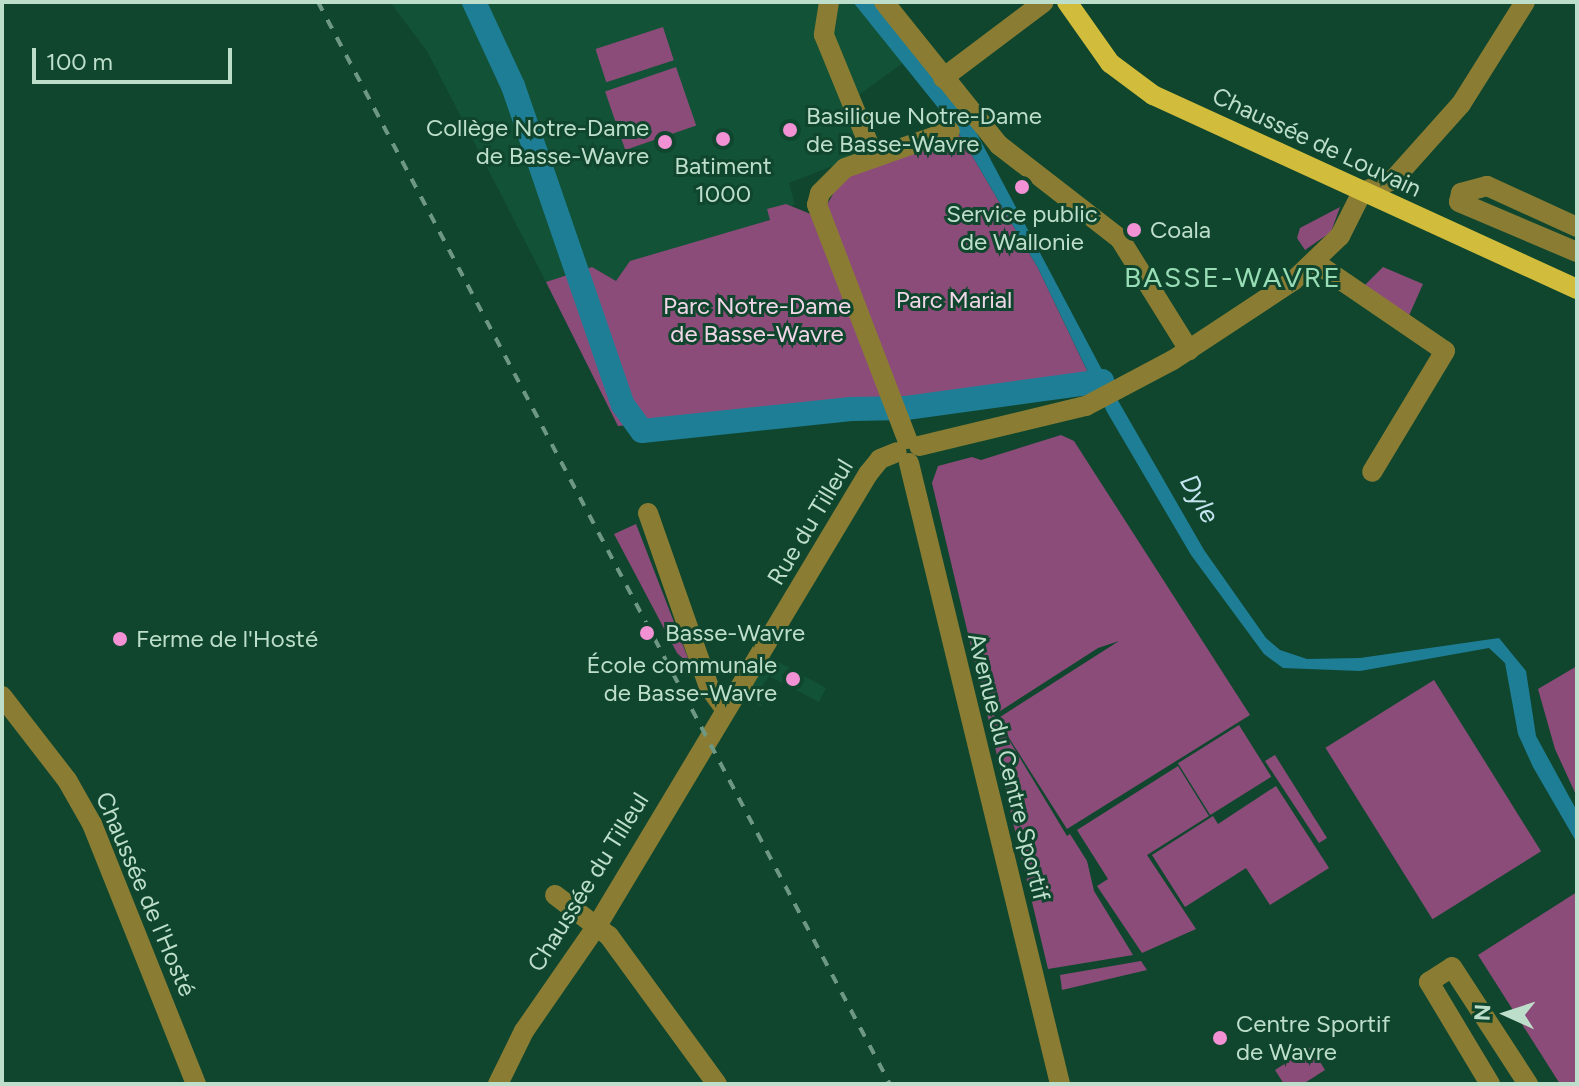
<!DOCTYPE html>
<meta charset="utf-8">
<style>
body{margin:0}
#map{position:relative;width:1579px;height:1086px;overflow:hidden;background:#10462e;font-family:Figtree,sans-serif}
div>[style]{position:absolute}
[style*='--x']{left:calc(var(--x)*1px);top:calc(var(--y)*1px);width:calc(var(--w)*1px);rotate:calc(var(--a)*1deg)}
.built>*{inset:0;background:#125236}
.green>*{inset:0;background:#8c4c79;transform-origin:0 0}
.water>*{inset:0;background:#1e7e96}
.river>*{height:24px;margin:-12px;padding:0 12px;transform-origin:12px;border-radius:12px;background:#1e7e96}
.minor>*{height:20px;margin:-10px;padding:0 10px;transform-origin:10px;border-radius:10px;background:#8a7d33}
.major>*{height:20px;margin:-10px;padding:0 10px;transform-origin:10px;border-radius:10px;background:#d2bc3b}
.rail>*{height:4px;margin-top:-2px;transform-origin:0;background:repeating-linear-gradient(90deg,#6e9883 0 10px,transparent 0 20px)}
.dots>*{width:22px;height:22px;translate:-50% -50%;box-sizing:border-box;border:4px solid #10462e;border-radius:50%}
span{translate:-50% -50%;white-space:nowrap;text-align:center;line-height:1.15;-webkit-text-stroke:6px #10462e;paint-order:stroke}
.poi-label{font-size:24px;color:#bddeca}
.left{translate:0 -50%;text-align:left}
.right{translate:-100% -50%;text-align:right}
.street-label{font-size:24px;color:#bddeca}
.park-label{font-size:24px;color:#f1d6e7}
.water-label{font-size:26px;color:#c4e4ef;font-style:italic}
.quarter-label{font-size:28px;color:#98ddb6;letter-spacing:2px}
.frame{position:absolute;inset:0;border:4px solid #bddeca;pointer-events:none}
.north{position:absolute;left:1467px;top:974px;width:80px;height:80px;-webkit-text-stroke:6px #10462e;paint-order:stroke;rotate:273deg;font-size:22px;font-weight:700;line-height:32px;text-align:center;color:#bddeca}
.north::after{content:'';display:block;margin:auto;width:28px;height:36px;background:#bddeca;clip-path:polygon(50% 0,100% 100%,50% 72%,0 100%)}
.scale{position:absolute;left:32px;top:48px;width:200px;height:36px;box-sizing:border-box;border:4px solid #bddeca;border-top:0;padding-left:10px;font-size:24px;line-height:28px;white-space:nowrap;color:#bddeca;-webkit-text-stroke:6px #10462e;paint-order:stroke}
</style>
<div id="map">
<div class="built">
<div style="clip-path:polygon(390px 2px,853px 2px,904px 62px,855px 98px,861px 155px,789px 183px,795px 205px,767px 210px,771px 219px,616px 281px,592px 267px,546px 282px,427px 51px)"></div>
<div style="clip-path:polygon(767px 656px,826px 688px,819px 702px,769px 676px,761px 688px,768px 692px,761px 706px,742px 695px)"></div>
</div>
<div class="green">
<div style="left:663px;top:27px;width:35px;height:71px;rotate:72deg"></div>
<div style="left:676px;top:67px;width:62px;height:75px;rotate:71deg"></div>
<div style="clip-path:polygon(960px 135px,1038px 268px,1091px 379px,902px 402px,821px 215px,844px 175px)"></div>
<div style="clip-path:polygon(786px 204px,813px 215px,891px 404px,618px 426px,546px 282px,592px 267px,616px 281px,630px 261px,770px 220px,767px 209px)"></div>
<div style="clip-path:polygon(1340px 207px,1331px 232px,1305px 250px,1297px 238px,1300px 228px)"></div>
<div style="clip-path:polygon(1383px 267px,1423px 284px,1407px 320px,1359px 291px)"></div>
<div style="clip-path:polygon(1061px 435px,1074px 441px,1250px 715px,1067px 829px,997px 719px,1119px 641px,1098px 648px,994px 715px,1067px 836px,1070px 834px,1087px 861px,1094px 891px,1133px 955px,1048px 969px,932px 483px,938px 466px,972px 457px,981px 460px)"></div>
<div style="clip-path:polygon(636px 524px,691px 666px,677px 653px,614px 534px)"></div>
<div style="clip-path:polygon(1577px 666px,1577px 797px,1555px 749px,1538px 689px)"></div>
<div style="left:1434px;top:680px;width:202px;height:128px;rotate:58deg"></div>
<div style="left:1239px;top:725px;width:61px;height:72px;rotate:58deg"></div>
<div style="clip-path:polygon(1275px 755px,1327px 838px,1319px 843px,1265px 761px)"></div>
<div style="clip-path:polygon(1178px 766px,1209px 816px,1147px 855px,1196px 929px,1142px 953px,1097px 886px,1108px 879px,1077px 830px)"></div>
<div style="clip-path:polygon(1276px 786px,1329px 868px,1270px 905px,1246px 868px,1185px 907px,1152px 855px,1213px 816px,1218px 824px)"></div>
<div style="clip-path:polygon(1577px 892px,1577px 1084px,1560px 1084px,1478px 955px)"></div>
<div style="clip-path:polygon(1141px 961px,1147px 970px,1062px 990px,1060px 975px)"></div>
<div style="clip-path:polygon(1311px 1047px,1325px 1070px,1303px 1084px,1284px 1084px,1275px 1070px)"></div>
</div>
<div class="water">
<div style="clip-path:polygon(853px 2px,873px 2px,975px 130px,1120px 404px,1204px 550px,1266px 638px,1280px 650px,1307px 659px,1360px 658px,1499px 638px,1526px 671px,1536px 736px,1577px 811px,1577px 843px,1533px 767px,1518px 734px,1505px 663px,1489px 648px,1360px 671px,1283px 668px,1264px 654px,1191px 555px,1107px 412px,1038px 268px,960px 135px)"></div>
</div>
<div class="river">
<div style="--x:474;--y:2;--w:93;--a:65.1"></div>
<div style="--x:513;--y:86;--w:337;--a:71"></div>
<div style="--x:623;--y:405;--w:32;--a:54"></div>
<div style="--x:642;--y:431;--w:210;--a:-6"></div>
<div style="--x:851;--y:409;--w:55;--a:-1"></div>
<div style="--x:906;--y:408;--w:198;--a:-7.8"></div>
</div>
<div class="minor">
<div style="--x:829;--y:2;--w:33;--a:99"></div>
<div style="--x:824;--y:35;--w:132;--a:67.7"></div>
<div style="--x:884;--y:2;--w:184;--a:51.2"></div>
<div style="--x:999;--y:145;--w:153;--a:37.8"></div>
<div style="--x:1120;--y:239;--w:131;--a:58.1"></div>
<div style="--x:943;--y:78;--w:126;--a:-37"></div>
<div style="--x:1577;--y:227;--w:99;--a:-155.5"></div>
<div style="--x:1487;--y:186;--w:27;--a:165"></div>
<div style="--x:1461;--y:193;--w:9;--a:103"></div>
<div style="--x:1459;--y:202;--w:128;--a:23"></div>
<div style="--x:1316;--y:263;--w:156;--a:34.3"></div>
<div style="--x:1445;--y:351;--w:141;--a:121.1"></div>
<div style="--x:907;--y:439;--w:251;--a:-111"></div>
<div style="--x:817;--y:205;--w:12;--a:-76"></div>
<div style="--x:820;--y:193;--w:35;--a:-45"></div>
<div style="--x:845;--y:168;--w:111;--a:-19.4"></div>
<div style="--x:919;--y:446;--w:172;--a:-13.5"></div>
<div style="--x:1086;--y:406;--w:98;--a:-27.9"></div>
<div style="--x:1173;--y:360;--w:144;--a:-33.4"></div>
<div style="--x:1293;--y:281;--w:65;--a:-43.8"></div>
<div style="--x:1340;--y:236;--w:49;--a:-63.4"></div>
<div style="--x:1362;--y:192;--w:33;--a:-21"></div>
<div style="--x:1393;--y:180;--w:102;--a:-48.2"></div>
<div style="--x:1461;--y:104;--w:120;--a:-57.9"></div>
<div style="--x:909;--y:463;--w:639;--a:76.33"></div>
<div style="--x:648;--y:513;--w:184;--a:70.7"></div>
<div style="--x:709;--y:687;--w:27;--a:54"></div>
<div style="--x:2;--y:696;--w:106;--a:52.3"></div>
<div style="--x:67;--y:780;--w:51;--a:60.4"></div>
<div style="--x:92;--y:824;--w:280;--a:68.2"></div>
<div style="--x:555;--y:895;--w:68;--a:37.2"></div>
<div style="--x:609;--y:936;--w:183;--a:53.9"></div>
<div style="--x:498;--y:1084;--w:59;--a:-63.9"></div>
<div style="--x:524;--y:1031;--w:130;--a:-55.3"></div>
<div style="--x:598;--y:924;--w:525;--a:-59.04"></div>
<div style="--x:868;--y:474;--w:19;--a:-51"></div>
<div style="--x:880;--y:459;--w:18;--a:-22"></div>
<div style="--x:1490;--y:1084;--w:119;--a:-120.9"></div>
<div style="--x:1429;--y:982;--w:27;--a:-33"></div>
<div style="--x:1452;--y:967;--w:140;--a:57"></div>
</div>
<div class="major">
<div style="--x:1067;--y:2;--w:75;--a:54.8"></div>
<div style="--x:1110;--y:63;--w:54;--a:36.7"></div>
<div style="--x:1153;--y:95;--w:466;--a:24.6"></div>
</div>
<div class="rail">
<div style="--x:318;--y:2;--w:1224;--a:62.14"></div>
</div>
<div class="dots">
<div style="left:790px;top:130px;background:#f391d5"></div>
<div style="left:723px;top:139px;background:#f391d5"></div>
<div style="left:665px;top:142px;background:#f391d5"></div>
<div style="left:1022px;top:187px;background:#f391d5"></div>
<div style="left:1134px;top:230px;background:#f391d5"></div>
<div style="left:647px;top:633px;background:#f391d5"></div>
<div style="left:120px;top:639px;background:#f391d5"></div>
<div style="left:793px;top:679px;background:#f391d5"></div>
<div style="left:1220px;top:1038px;background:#f391d5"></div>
</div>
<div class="poi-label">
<span class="left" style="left:806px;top:130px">Basilique Notre-Dame<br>de Basse-Wavre</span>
<span class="right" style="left:649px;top:142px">Collège Notre-Dame<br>de Basse-Wavre</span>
<span style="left:723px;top:180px">Batiment<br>1000</span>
<span style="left:1022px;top:228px">Service public<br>de Wallonie</span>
<span class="left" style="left:1150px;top:230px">Coala</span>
<span class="left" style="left:665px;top:633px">Basse-Wavre</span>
<span class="left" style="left:136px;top:639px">Ferme de l'Hosté</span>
<span class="right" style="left:777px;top:679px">École communale<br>de Basse-Wavre</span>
<span class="left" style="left:1236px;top:1038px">Centre Sportif<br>de Wavre</span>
</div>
<div class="street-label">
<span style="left:1317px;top:142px;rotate:25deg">Chaussée de Louvain</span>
<span style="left:810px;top:522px;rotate:-59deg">Rue du Tilleul</span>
<span style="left:1009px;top:767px;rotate:76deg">Avenue du Centre Sportif</span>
<span style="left:588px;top:882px;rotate:-58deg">Chaussée du Tilleul</span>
<span style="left:146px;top:894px;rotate:67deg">Chaussée de l'Hosté</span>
</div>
<div class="park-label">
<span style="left:954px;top:300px">Parc Marial</span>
<span style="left:757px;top:320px">Parc Notre-Dame<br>de Basse-Wavre</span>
</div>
<div class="water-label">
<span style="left:1199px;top:499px;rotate:60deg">Dyle</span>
</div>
<div class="quarter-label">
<span style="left:1233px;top:277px">BASSE-WAVRE</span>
</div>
<div class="frame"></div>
<div class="north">N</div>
<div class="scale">100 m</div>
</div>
